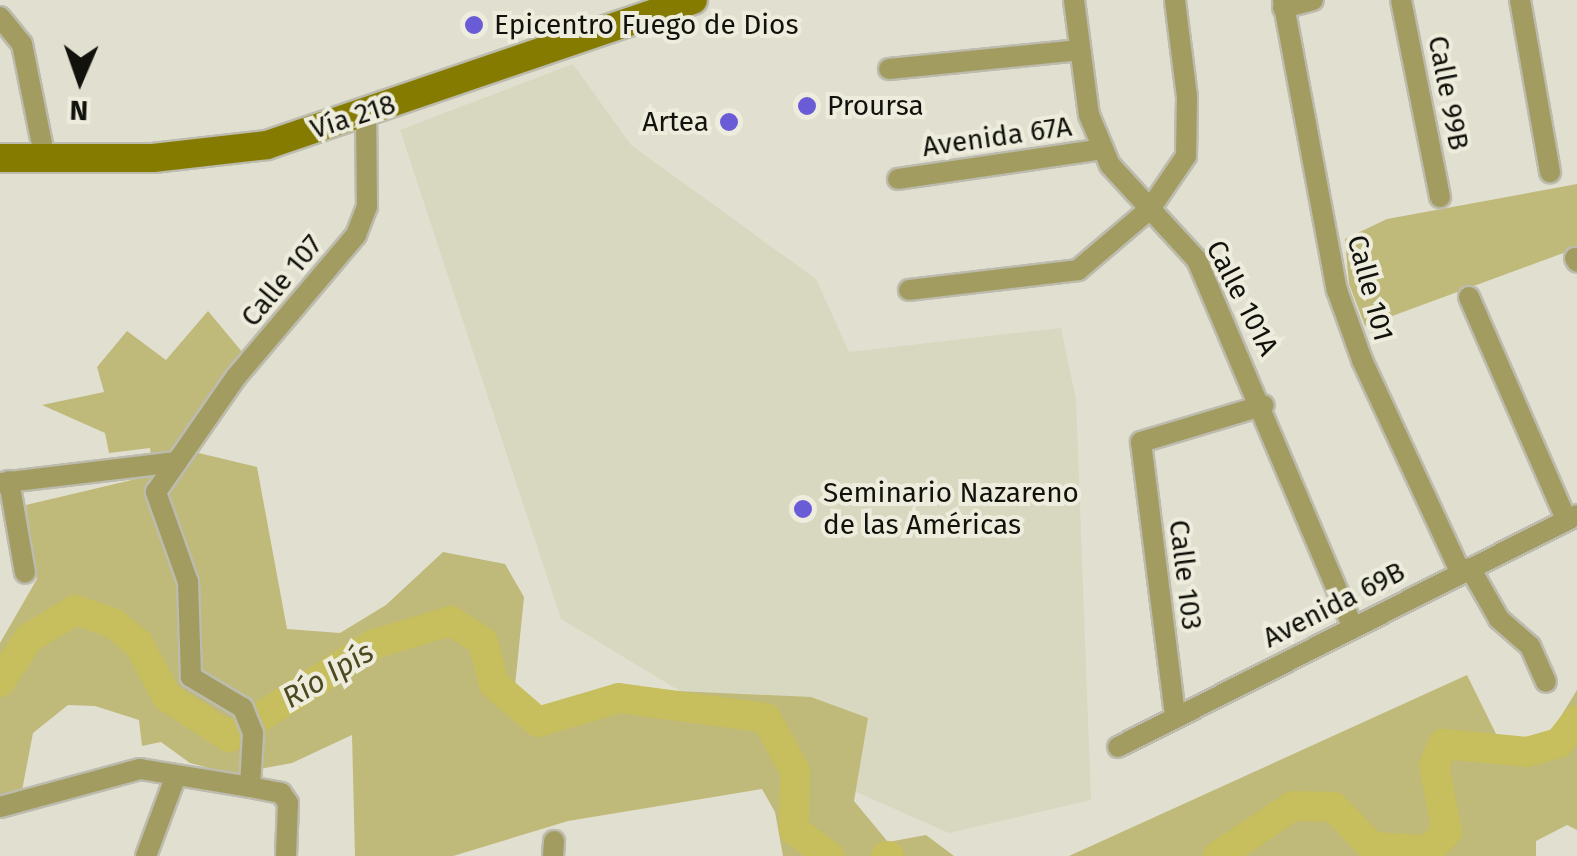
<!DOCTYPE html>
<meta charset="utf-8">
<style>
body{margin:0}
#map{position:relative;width:1577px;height:856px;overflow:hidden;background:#e1e0d0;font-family:"Fira Sans",sans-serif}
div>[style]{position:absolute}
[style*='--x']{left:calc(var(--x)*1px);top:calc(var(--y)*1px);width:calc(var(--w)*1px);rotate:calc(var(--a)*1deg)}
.built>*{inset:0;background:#d8d7bf}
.green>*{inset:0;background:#bfb97a}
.river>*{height:30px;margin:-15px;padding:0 15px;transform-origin:15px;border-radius:15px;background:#c7be5e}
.roads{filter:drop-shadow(2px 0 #bcbbad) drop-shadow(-2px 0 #bcbbad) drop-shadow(0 2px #bcbbad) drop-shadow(0 -2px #bcbbad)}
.minor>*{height:20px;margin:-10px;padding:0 10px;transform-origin:10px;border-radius:10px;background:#a29c61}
.secondary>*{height:28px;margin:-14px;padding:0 14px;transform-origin:14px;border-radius:14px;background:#857b00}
.dots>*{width:28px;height:28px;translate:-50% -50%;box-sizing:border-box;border:5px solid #eeeddd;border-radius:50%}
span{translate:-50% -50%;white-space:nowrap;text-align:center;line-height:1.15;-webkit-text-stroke:8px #eeeddd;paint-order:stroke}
.poi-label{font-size:28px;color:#12120c}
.left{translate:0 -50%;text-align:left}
.right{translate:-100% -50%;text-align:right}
.street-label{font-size:28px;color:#12120c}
.water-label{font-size:30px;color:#4d4920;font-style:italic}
.north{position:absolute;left:30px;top:30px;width:100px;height:100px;-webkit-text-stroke:8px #eeeddd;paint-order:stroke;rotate:182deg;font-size:28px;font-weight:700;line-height:40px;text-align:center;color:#12120c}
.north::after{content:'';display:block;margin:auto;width:35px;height:45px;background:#12120c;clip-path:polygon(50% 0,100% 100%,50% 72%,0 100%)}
</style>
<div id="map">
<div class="built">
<div style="clip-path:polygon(573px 64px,631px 145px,816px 279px,849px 352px,1061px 328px,1076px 400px,1091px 800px,949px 833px,822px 777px,561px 619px,400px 130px)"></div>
</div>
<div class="green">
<div style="clip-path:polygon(1577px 184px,1577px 248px,1365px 326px,1349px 284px,1345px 239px,1387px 219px)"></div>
<div style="clip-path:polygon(208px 311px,243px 353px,178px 448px,257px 467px,287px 629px,340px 633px,386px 605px,443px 552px,505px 564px,524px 597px,515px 686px,536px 712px,630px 689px,811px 697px,868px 718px,854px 801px,888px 842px,926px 835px,954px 856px,783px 856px,775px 812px,762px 789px,568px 821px,453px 856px,355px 856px,352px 735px,292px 763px,232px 774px,190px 763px,161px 742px,142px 746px,139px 720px,95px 706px,68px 705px,33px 733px,20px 801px,0 805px,0 643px,37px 579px,26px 505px,153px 475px,150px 448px,109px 453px,105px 433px,42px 405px,104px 392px,97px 367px,127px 331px,166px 360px)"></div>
<div style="clip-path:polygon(1467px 675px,1500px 742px,1550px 734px,1577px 690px,1577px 830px,1567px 825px,1536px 841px,1536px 856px,1069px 856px)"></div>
</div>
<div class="river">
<div style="--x:0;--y:682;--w:53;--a:-56.6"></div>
<div style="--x:29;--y:638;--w:54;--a:-31.3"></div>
<div style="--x:75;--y:610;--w:40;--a:18.9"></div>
<div style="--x:113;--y:623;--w:32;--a:39"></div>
<div style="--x:138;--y:643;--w:61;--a:61.8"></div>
<div style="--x:167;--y:697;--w:74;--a:32.8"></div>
<div style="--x:229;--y:737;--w:172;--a:-32.7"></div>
<div style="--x:374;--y:644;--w:80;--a:-16.6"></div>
<div style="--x:451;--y:621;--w:38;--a:33"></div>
<div style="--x:483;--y:642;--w:43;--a:75.3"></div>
<div style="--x:494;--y:684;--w:58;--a:40.8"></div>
<div style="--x:538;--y:722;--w:84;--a:-16.5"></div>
<div style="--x:619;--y:698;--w:148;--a:7.7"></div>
<div style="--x:766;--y:718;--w:60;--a:61.3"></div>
<div style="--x:795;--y:771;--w:59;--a:91"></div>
<div style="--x:794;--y:830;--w:44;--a:36.6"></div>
<div style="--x:886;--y:856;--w:3;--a:0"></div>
<div style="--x:1218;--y:856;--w:90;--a:-33.7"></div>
<div style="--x:1293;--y:806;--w:41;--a:1.4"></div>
<div style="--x:1334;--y:807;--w:55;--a:46.5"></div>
<div style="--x:1372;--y:847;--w:57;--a:3"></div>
<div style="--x:1429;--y:850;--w:25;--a:-45"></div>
<div style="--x:1447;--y:832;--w:67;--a:-101.1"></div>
<div style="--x:1434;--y:766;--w:24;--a:-68"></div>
<div style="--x:1443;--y:744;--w:84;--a:5.4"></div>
<div style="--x:1527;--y:752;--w:33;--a:-16"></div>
<div style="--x:1559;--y:743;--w:29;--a:-52"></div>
</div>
<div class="roads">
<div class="minor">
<div style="--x:1074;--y:0;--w:116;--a:82.6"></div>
<div style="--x:1089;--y:115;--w:54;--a:67.2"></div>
<div style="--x:1110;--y:165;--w:129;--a:47.5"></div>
<div style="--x:1197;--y:260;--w:399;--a:67"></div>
<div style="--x:1283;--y:0;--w:295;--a:79.5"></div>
<div style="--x:1337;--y:290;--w:74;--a:70.3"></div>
<div style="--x:1362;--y:360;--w:235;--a:65.1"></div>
<div style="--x:1401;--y:0;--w:201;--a:78.8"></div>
<div style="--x:1520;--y:0;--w:175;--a:80.1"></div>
<div style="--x:1283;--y:8;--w:31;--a:-15"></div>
<div style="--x:0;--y:17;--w:35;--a:51"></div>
<div style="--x:22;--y:44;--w:117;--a:78.7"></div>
<div style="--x:889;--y:69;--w:192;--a:-5.7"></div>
<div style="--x:898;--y:179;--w:207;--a:-8.3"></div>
<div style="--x:1575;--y:258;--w:4;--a:63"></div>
<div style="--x:909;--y:290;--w:170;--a:-6.7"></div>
<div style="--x:1078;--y:270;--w:94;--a:-40.3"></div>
<div style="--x:1150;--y:209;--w:64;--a:-55.8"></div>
<div style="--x:1186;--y:156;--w:59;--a:-89"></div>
<div style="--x:1187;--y:97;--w:98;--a:-97.1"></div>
<div style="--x:1469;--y:297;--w:242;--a:66.4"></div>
<div style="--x:9;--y:481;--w:93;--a:80.1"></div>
<div style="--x:0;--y:483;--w:178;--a:-6.8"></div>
<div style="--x:1470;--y:568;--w:59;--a:60.4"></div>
<div style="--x:1499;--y:619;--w:41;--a:41.1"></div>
<div style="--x:1530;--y:646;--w:39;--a:66"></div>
<div style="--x:1175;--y:715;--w:275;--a:-97.1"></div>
<div style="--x:1141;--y:442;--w:128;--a:-16.7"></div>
<div style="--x:1118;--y:747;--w:514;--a:-26.81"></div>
<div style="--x:250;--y:787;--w:54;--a:-86.8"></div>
<div style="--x:253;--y:733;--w:27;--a:-112"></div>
<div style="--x:243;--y:708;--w:61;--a:-149.2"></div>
<div style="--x:191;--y:677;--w:95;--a:-91.8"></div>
<div style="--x:188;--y:582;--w:96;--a:-109.6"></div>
<div style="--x:156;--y:492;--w:140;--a:-55.2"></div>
<div style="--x:236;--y:377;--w:186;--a:-49.8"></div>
<div style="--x:356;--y:235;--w:30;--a:-69"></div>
<div style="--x:367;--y:207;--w:94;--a:-90.6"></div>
<div style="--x:0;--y:807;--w:145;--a:-15.2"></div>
<div style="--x:140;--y:769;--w:111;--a:9.3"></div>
<div style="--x:250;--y:787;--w:32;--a:11"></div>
<div style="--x:281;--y:793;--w:12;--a:55"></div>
<div style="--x:288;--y:803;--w:53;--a:92.2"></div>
<div style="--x:146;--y:856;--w:83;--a:-69.6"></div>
<div style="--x:553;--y:856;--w:15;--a:-86"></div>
</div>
<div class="secondary">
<div style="--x:0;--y:158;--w:153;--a:0"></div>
<div style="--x:153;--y:158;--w:115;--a:-6.5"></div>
<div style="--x:267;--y:145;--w:450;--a:-18.8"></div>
</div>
</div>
<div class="dots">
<div style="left:474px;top:25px;background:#6a5cd6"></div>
<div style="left:807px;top:106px;background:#6a5cd6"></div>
<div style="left:729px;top:122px;background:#6a5cd6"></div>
<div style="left:803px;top:509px;background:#6a5cd6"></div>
</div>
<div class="poi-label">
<span class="left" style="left:494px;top:25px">Epicentro Fuego de Dios</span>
<span class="left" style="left:827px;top:106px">Proursa</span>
<span class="right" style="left:709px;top:122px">Artea</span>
<span class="left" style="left:823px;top:509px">Seminario Nazareno<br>de las Américas</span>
</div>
<div class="street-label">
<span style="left:1448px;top:93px;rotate:79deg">Calle 99B</span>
<span style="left:353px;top:117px;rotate:-18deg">Vía 218</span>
<span style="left:997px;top:137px;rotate:-8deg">Avenida 67A</span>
<span style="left:282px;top:281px;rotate:-50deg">Calle 107</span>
<span style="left:1370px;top:288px;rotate:75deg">Calle 101</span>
<span style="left:1242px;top:298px;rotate:63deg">Calle 101A</span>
<span style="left:1185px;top:575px;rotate:83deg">Calle 103</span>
<span style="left:1334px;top:605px;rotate:-27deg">Avenida 69B</span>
</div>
<div class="water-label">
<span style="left:328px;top:675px;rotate:-31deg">Río Ipís</span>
</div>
<div class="north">N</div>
</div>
